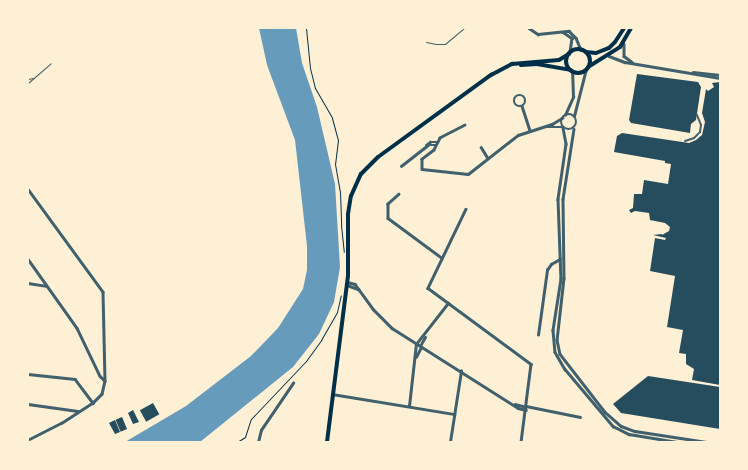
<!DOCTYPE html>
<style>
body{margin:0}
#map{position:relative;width:748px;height:470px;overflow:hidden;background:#fdf0d5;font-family:Overpass,sans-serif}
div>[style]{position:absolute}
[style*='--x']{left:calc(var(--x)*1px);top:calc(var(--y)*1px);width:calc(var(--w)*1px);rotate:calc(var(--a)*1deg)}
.water>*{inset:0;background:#669bbc}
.building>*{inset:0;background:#264d5e;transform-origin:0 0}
.path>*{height:1px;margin:-0.5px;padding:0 0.5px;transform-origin:0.5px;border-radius:0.5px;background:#003049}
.service>*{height:1px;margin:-0.5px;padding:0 0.5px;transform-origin:0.5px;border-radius:0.5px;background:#3f606c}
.pedestrian>*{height:2px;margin:-1px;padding:0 1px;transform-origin:1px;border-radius:1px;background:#3f606c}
.minor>*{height:2.5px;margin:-1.25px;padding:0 1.25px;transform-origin:1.25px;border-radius:1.25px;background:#3f606c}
.minor>.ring{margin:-1.25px;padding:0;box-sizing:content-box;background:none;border:2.5px solid #3f606c;border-radius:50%}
.primary>*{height:4px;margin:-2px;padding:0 2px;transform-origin:2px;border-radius:2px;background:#003049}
.primary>.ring{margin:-2px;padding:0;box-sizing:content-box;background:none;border:4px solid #003049;border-radius:50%}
span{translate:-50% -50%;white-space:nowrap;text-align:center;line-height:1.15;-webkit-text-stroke:4px #fdf0d5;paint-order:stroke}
.frame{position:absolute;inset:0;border:29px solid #fdf0d5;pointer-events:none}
</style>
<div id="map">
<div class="water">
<div style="clip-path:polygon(259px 28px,296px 28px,302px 63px,317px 107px,335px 184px,340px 267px,334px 302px,319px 334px,293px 367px,200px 442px,125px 442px,186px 406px,251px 356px,278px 328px,303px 289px,307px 270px,307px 246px,295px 140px,267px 65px)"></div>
</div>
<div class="building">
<div style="clip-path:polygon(637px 74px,698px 82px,701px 87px,696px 120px,691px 124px,690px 133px,631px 123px,629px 120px)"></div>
<div style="clip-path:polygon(720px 82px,720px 385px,692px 380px,694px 369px,686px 364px,686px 354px,679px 353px,683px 330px,667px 327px,675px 276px,650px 271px,655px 238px,665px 240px,666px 238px,653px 235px,662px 234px,662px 235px,669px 231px,670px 227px,665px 223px,650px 220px,649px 213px,635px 211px,631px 213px,629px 210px,633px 208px,634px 194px,642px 194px,644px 180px,668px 184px,671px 164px,665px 163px,665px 161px,614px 152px,617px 136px,622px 133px,689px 143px,696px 140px,702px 135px,705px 122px,702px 113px,706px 89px,708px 91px,714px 87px,712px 83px)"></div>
<div style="clip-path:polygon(648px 376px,720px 387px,720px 429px,621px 413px,613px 404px)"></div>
<div style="left:153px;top:403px;width:13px;height:15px;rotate:61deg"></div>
<div style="clip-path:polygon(133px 410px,139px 422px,133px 424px,128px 413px)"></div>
<div style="left:122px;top:417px;width:13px;height:7px;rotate:67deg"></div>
<div style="clip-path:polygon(115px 420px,120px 432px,115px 434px,109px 423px)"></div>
</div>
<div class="path">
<div style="--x:306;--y:28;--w:40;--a:84.3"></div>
<div style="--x:310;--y:68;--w:21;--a:76"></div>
<div style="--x:315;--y:88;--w:34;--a:60"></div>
<div style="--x:332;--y:118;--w:23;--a:75"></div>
<div style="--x:338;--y:140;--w:24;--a:97"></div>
<div style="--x:335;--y:164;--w:27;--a:80"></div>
<div style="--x:340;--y:191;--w:34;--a:88"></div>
<div style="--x:341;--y:225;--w:27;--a:84"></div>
<div style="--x:237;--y:442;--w:9;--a:-32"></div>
<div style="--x:245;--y:437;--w:19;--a:-72"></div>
<div style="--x:251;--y:419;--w:80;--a:-46.5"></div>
<div style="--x:306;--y:361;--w:26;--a:-54"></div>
<div style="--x:321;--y:340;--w:32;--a:-60"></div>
<div style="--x:337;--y:312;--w:17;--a:-77"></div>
</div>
<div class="service">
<div style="--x:426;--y:42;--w:10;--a:11"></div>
<div style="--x:436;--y:44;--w:9;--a:0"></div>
<div style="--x:445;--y:44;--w:25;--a:-40"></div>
<div style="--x:28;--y:79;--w:5;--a:-11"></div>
<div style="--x:28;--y:83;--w:30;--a:-41"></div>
</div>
<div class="pedestrian">
<div style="--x:685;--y:141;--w:9;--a:-18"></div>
<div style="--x:694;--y:138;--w:8;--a:-45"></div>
<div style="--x:700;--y:132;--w:7;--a:-82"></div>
<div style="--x:701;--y:125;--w:11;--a:-112"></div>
</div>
<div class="minor">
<div style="--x:529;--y:28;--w:11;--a:34"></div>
<div style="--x:538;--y:34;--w:31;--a:-6"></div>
<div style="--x:569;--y:31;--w:10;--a:45"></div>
<div style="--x:576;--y:38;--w:13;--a:67"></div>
<div style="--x:563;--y:32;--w:11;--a:34"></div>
<div style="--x:572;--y:38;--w:14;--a:98"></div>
<div style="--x:624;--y:44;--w:12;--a:90"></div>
<div style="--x:624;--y:56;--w:10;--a:37"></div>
<div style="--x:609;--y:56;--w:17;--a:21"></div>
<div style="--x:625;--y:62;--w:96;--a:9.6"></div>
<div style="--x:693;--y:72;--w:27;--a:6"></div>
<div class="ring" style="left:514.5px;top:95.5px;width:8.5px;height:8.5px"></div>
<div style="--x:522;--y:106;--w:25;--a:72"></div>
<div class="ring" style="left:561px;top:114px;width:13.5px;height:13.5px"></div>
<div style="--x:565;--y:115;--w:20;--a:-66"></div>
<div style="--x:573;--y:97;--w:26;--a:-92"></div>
<div style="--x:574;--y:116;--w:49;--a:-75.7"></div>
<div style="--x:465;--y:125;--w:28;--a:153"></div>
<div style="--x:440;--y:138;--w:13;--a:117"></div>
<div style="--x:434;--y:150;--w:15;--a:143"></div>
<div style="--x:422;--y:159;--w:10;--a:90"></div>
<div style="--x:422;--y:169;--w:46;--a:6.2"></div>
<div style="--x:468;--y:174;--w:63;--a:-38"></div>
<div style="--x:518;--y:135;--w:36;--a:-18"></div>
<div style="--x:552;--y:124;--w:12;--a:-31"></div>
<div style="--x:547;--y:127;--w:16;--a:0"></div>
<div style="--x:563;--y:128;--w:16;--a:79"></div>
<div style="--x:566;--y:144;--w:56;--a:98.3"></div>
<div style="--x:558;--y:199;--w:80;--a:87.9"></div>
<div style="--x:561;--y:279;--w:52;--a:98.9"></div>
<div style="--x:553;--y:330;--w:22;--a:85"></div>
<div style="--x:555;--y:352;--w:20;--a:60"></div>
<div style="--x:565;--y:369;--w:75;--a:49.9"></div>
<div style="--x:613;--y:426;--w:18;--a:27"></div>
<div style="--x:629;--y:434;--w:50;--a:9.3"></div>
<div style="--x:574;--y:129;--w:71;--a:98.9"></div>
<div style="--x:563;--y:199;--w:79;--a:89.3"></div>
<div style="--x:564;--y:278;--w:62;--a:96.4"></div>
<div style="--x:557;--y:340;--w:14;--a:78"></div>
<div style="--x:560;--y:354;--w:73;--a:52.2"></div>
<div style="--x:605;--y:412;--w:21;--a:41"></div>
<div style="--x:621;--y:426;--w:15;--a:20"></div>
<div style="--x:635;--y:431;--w:72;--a:8.8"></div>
<div style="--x:426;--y:145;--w:5;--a:-37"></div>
<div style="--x:430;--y:142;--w:7;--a:0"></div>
<div style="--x:481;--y:147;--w:13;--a:58"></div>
<div style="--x:401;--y:166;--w:34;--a:-38"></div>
<div style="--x:428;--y:145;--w:8;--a:0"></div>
<div style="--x:28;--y:189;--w:127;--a:53.9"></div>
<div style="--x:103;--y:292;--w:89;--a:88.7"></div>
<div style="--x:105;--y:381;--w:13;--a:103"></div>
<div style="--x:102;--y:394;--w:13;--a:135"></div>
<div style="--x:93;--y:403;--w:37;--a:147"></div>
<div style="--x:62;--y:423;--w:38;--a:153"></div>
<div style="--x:399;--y:194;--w:15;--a:138"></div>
<div style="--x:388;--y:204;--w:14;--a:90"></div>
<div style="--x:388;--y:218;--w:67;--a:36.5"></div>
<div style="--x:466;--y:209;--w:88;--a:115.7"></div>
<div style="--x:428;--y:288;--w:128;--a:36.4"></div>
<div style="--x:531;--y:364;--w:79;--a:97.3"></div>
<div style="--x:28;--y:259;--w:85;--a:54.6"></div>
<div style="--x:77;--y:328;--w:53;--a:64.4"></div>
<div style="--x:100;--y:376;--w:6;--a:45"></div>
<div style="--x:347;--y:282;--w:8;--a:14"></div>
<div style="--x:355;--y:284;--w:31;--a:54"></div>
<div style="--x:373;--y:309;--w:27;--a:45"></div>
<div style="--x:392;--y:328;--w:149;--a:32.4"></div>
<div style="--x:518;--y:408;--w:8;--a:14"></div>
<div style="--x:28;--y:283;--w:18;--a:9"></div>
<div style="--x:347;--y:285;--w:12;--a:20"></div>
<div style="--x:538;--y:335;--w:66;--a:-82.1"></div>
<div style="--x:547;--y:270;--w:7;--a:-56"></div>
<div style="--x:551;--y:264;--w:10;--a:-29"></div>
<div style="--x:420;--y:346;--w:10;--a:-61"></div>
<div style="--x:416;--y:357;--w:11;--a:-63"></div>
<div style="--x:28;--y:374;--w:47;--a:6.1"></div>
<div style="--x:75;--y:379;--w:30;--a:53"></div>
<div style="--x:332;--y:394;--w:124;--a:9.3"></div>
<div style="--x:28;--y:404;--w:50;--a:8"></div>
<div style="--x:515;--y:404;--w:11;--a:15"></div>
<div style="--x:409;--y:406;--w:62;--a:-83.6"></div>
<div style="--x:416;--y:344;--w:52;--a:-52"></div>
<div style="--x:526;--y:406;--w:55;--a:11.5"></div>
<div style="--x:258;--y:442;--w:12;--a:-76"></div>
<div style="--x:261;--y:430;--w:57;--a:-55.8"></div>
<div style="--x:450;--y:442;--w:72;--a:-81.2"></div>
</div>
<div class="primary">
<div class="ring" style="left:566px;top:49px;width:20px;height:20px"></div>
<div style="--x:586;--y:52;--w:10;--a:6"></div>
<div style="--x:596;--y:53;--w:14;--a:-21"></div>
<div style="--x:609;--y:48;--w:8;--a:-45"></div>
<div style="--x:615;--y:42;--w:17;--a:-57"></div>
<div style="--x:521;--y:65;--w:16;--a:-4"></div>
<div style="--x:537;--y:64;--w:34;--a:10"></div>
<div style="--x:588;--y:67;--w:38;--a:-32"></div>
<div style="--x:620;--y:47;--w:22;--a:-60"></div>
<div style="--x:327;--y:442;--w:167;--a:-82.8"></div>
<div style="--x:348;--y:276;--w:62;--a:-90"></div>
<div style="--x:348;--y:214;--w:18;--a:-81"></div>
<div style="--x:351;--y:196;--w:24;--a:-66"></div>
<div style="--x:361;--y:174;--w:24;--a:-45"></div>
<div style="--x:378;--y:157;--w:140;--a:-36"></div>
<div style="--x:491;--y:75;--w:24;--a:-28"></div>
<div style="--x:512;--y:64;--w:47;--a:-4.9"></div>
<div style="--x:559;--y:60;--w:12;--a:-31"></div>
</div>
<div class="frame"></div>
</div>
